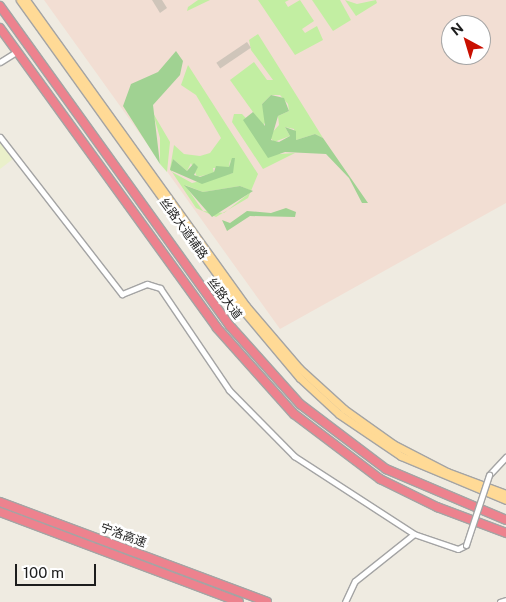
<!DOCTYPE html>
<meta charset="utf-8">
<style>
body{margin:0}
#map{position:relative;width:506px;height:602px;overflow:hidden;background:#efebe1;font-family:"Public Sans","Noto Sans SC",sans-serif}
div>[style]{position:absolute}
[style*='--x']{left:calc(var(--x)*1px);top:calc(var(--y)*1px);width:calc(var(--w)*1px);rotate:calc(var(--a)*1deg)}
.military>*{inset:0;background:#f2ded3}
.farmland>*{inset:0;background:#eaf0ca}
.grass>*{inset:0;background:#c2eea2}
.forest>*{inset:0;background:#a0d292}
.building>*{inset:0;background:#cfc5ba;transform-origin:0 0}
.roads{filter:drop-shadow(1px 0 #a4a4a4) drop-shadow(-1px 0 #a4a4a4) drop-shadow(0 1px #a4a4a4) drop-shadow(0 -1px #a4a4a4)}
.minor>*{height:5px;margin:-2.5px;padding:0 2.5px;transform-origin:2.5px;border-radius:2.5px;background:#fff}
.major>*{height:7px;margin:-3.5px;padding:0 3.5px;transform-origin:3.5px;border-radius:3.5px;background:#ffda96}
.highway>*{height:8px;margin:-4px;padding:0 4px;transform-origin:4px;border-radius:4px;background:#ed828e}
.bridges{filter:drop-shadow(1px 0 #a4a4a4) drop-shadow(-1px 0 #a4a4a4) drop-shadow(0 1px #a4a4a4) drop-shadow(0 -1px #a4a4a4)}
.minor-bridge>*{height:5px;margin:-2.5px;padding:0 2.5px;transform-origin:2.5px;border-radius:2.5px;background:#fff}
span{translate:-50% -50%;white-space:nowrap;text-align:center;line-height:1.15;-webkit-text-stroke:5px #fff;paint-order:stroke}
.street-label{font-size:12px;color:#1d1d1d}
.north{position:absolute;left:441px;top:15px;width:50px;height:50px;box-sizing:border-box;background:#fff;border:1px solid #a5a5a5;border-radius:50%;rotate:321deg;font-size:14px;font-weight:700;line-height:20px;text-align:center;color:#1d1d1d}
.north::after{content:'';display:block;margin:auto;width:18px;height:22px;background:#c90f00;clip-path:polygon(50% 0,100% 100%,50% 72%,0 100%)}
.scale{position:absolute;left:15px;top:564px;width:81px;height:22px;box-sizing:border-box;border:2px solid #1d1d1d;border-top:0;padding-left:6px;font-size:15px;line-height:18px;white-space:nowrap;color:#1d1d1d;-webkit-text-stroke:4px #fff;paint-order:stroke}
</style>
<div id="map">
<div class="military">
<div style="clip-path:polygon(evenodd,44px 0,506px 0,506px 203px,280px 329px,44px 0,451px 25px,481px 25px,481px 55px,451px 55px,451px 25px)"></div>
</div>
<div class="farmland">
<div style="clip-path:polygon(0 141px,13px 159px,0 169px)"></div>
</div>
<div class="grass">
<div style="clip-path:polygon(198px 0,210px 0,187px 11px,188px 7px)"></div>
<div style="clip-path:polygon(258px 0,289px 0,285px 2px,288px 7px,300px 0,314px 21px,302px 29px,305px 33px,317px 26px,323px 40px,295px 55px)"></div>
<div style="clip-path:polygon(312px 0,340px 0,351px 20px,333px 31px)"></div>
<div style="clip-path:polygon(345px 0,357px 4px,376px 0,377px 3px,356px 16px)"></div>
<div style="clip-path:polygon(258px 34px,305px 109px,323px 138px,315px 134px,296px 140px,294px 129px,285px 127px,290px 136px,274px 142px,269px 136px,279px 125px,278px 116px,289px 111px,288px 104px,280px 95px,271px 95px,262px 104px,267px 119px,263px 126px,230px 80px,254px 62px,267px 80px,273px 80px,251px 50px,249px 40px)"></div>
<div style="clip-path:polygon(evenodd,188px 65px,258px 174px,248px 198px,216px 217px,196px 208px,170px 169px,174px 145px,184px 154px,200px 156px,210px 153px,221px 138px,196px 95px,181px 85px,188px 65px,173px 159px,187px 171px,191px 163px,197px 177px,214px 173px,213px 168px,229px 167px,230px 160px,233px 173px,192px 183px,172px 172px,173px 159px,188px 65px,185px 185px,203px 192px,240px 186px,252px 191px,224px 213px,203px 211px,185px 185px)"></div>
<div style="clip-path:polygon(153px 113px,170px 142px,167px 172px,160px 164px,160px 138px)"></div>
<div style="clip-path:polygon(234px 114px,242px 114px,280px 154px,295px 153px,263px 169px,232px 122px)"></div>
</div>
<div class="forest">
<div style="clip-path:polygon(176px 51px,183px 61px,180px 75px,153px 105px,160px 164px,123px 106px,131px 84px,158px 72px)"></div>
<div style="clip-path:polygon(271px 95px,284px 98px,289px 111px,278px 116px,271px 140px,279px 142px,290px 136px,285px 127px,296px 131px,296px 140px,315px 134px,323px 138px,368px 203px,362px 203px,349px 178px,326px 154px,285px 152px,268px 158px,243px 120px,253px 112px,265px 126px,262px 104px)"></div>
<div style="clip-path:polygon(232px 158px,235px 158px,233px 173px,202px 184px,170px 170px,173px 159px,187px 171px,194px 163px,198px 167px,194px 175px,200px 177px,214px 172px,216px 166px,229px 167px)"></div>
<div style="clip-path:polygon(184px 185px,203px 192px,240px 186px,253px 191px,212px 217px)"></div>
<div style="clip-path:polygon(286px 208px,296px 212px,295px 217px,250px 216px,227px 231px,222px 220px,230px 223px,247px 211px,271px 213px)"></div>
</div>
<div class="building">
<div style="clip-path:polygon(152px 0,162px 0,167px 8px,160px 13px)"></div>
<div style="left:247px;top:42px;width:7px;height:37px;rotate:56deg"></div>
</div>
<div class="roads">
<div class="minor">
<div style="--x:0;--y:62;--w:19;--a:-32"></div>
<div style="--x:0;--y:137;--w:199;--a:52.2"></div>
<div style="--x:122;--y:294;--w:27;--a:-22"></div>
<div style="--x:147;--y:284;--w:14;--a:17"></div>
<div style="--x:160;--y:288;--w:123;--a:55.9"></div>
<div style="--x:229;--y:390;--w:93;--a:45.4"></div>
<div style="--x:294;--y:456;--w:143;--a:33"></div>
<div style="--x:414;--y:534;--w:46;--a:18.8"></div>
<div style="--x:458;--y:549;--w:9;--a:-27"></div>
<div style="--x:489;--y:475;--w:25;--a:-47"></div>
<div style="--x:345;--y:602;--w:23;--a:-65"></div>
<div style="--x:355;--y:581;--w:75;--a:-38.5"></div>
<div style="--x:500;--y:602;--w:6;--a:-18"></div>
</div>
<div class="major">
<div style="--x:20;--y:0;--w:380;--a:54.3"></div>
<div style="--x:242;--y:309;--w:90;--a:50"></div>
<div style="--x:300;--y:378;--w:53;--a:42.7"></div>
<div style="--x:339;--y:414;--w:75;--a:34.1"></div>
<div style="--x:401;--y:456;--w:114;--a:22.7"></div>
<div style="--x:26;--y:0;--w:377;--a:54.3"></div>
<div style="--x:246;--y:306;--w:82;--a:49.5"></div>
<div style="--x:299;--y:368;--w:61;--a:42.3"></div>
<div style="--x:344;--y:409;--w:60;--a:35.5"></div>
<div style="--x:393;--y:444;--w:61;--a:27.4"></div>
<div style="--x:447;--y:472;--w:63;--a:20.4"></div>
</div>
<div class="highway">
<div style="--x:0;--y:6;--w:394;--a:54.3"></div>
<div style="--x:230;--y:326;--w:105;--a:48.1"></div>
<div style="--x:300;--y:404;--w:108;--a:37.1"></div>
<div style="--x:386;--y:469;--w:130;--a:23"></div>
<div style="--x:0;--y:28;--w:370;--a:54.1"></div>
<div style="--x:217;--y:328;--w:115;--a:48.2"></div>
<div style="--x:294;--y:414;--w:108;--a:37.1"></div>
<div style="--x:380;--y:479;--w:64;--a:26.2"></div>
<div style="--x:437;--y:507;--w:74;--a:20.6"></div>
<div style="--x:0;--y:502;--w:285;--a:20.5"></div>
<div style="--x:0;--y:512;--w:255;--a:20.6"></div>
</div>
</div>
<div class="bridges">
<div class="minor-bridge">
<div style="--x:466;--y:545;--w:74;--a:-71.8"></div>
</div>
</div>
<div class="street-label">
<span style="left:183px;top:229px;rotate:54deg">丝路大道辅路</span>
<span style="left:224px;top:299px;rotate:53deg">丝路大道</span>
<span style="left:123px;top:536px;rotate:20deg">宁洛高速</span>
</div>
<div class="north">N</div>
<div class="scale">100 m</div>
</div>
